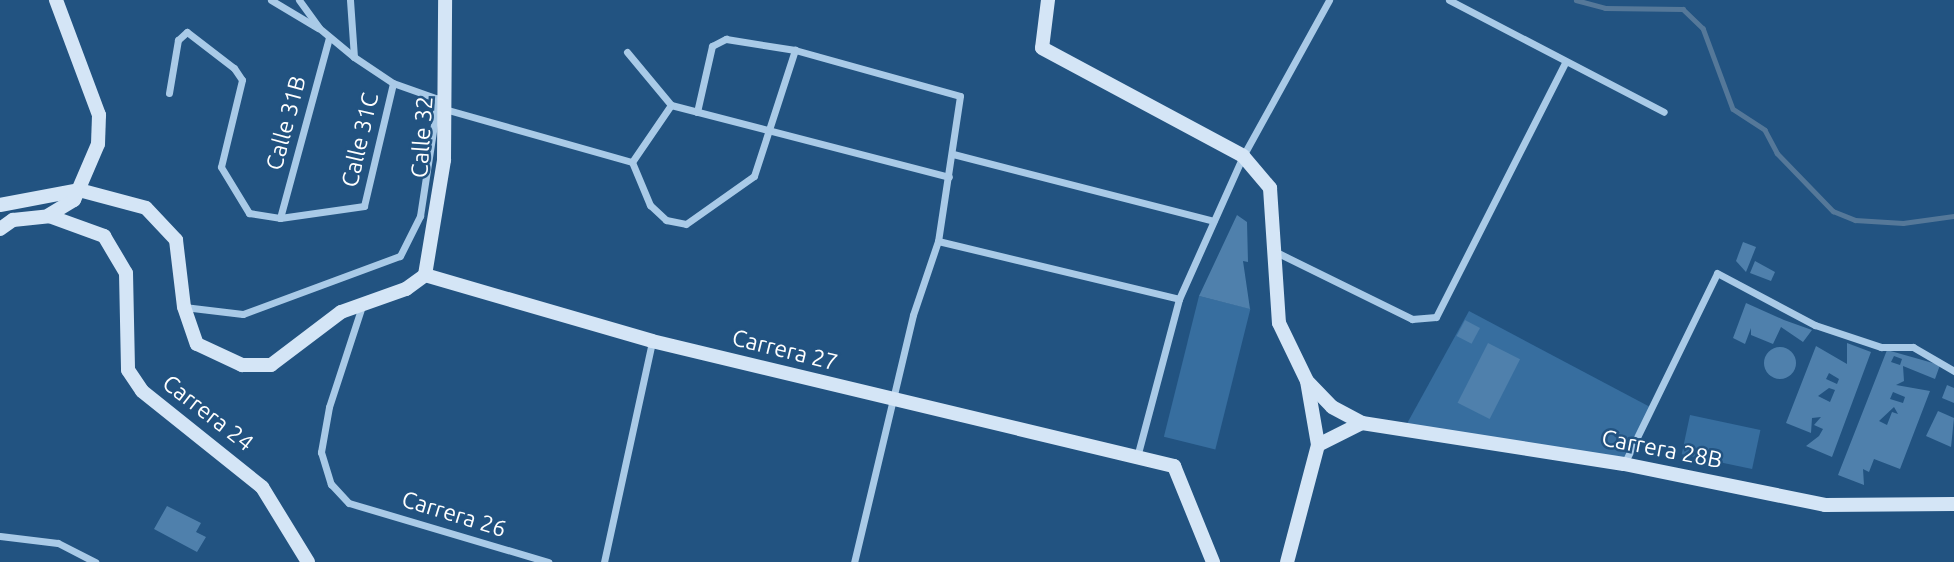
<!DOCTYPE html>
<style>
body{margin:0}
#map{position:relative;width:1954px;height:562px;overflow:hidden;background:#225381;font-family:Ubuntu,sans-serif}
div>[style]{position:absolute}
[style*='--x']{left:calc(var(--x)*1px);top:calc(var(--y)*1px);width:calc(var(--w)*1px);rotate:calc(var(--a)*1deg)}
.green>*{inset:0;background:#376e9f;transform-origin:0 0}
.stream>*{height:4.5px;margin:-2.25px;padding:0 2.25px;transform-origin:2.25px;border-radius:2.25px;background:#557899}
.building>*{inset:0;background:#4f80ac;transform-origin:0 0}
.round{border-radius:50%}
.street>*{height:7px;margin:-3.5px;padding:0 3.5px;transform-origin:3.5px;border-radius:3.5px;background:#a9cae7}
.secondary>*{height:14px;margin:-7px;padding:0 7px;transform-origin:7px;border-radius:7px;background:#d4e5f6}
span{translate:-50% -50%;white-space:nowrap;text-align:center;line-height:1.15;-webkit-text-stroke:5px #225381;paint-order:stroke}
.street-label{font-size:23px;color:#fff}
</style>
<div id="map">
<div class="green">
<div style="left:1199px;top:296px;width:53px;height:145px;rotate:14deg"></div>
<div style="clip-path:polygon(1469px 311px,1652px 408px,1624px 464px,1404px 429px)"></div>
<div style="left:1690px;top:415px;width:72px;height:40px;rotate:12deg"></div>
</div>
<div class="stream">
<div style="--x:1576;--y:0;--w:30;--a:15"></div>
<div style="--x:1605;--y:8;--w:78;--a:0.7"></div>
<div style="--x:1683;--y:9;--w:28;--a:44"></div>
<div style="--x:1703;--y:28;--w:86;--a:69.7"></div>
<div style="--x:1733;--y:109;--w:38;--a:33"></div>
<div style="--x:1765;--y:130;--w:26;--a:62"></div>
<div style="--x:1777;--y:153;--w:81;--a:46"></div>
<div style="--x:1833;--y:211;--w:24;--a:22"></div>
<div style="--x:1855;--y:220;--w:48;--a:3.6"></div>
<div style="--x:1903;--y:223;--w:51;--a:-7.8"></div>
</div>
<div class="building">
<div style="clip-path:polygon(1237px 215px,1247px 222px,1248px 262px,1243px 261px,1250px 309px,1199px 296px)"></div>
<div style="clip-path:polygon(1743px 242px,1756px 247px,1746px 272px,1736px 261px)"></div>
<div style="clip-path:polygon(1755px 261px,1775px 272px,1771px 281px,1750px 273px)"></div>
<div style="clip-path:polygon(1746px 303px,1784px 320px,1812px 330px,1803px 342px,1781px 327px,1773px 344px,1751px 335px,1751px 328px,1745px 344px,1733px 338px)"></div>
<div style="left:1465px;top:320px;width:17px;height:18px;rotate:28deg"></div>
<div style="left:1488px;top:343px;width:36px;height:67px;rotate:27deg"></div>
<div style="clip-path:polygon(evenodd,1847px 343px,1871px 352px,1832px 457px,1806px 446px,1819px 436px,1823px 429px,1814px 425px,1821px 417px,1812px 418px,1811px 433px,1786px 423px,1816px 346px,1847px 364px,1847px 343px,1829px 373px,1839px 379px,1837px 384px,1826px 379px,1829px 373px,1847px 343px,1829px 388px,1835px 390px,1830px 402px,1818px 396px,1829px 388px)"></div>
<div class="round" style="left:1764px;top:347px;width:32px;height:32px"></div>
<div style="clip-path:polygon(evenodd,1887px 350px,1940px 365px,1935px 379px,1903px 366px,1904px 381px,1896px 385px,1930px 391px,1900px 469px,1874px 459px,1869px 472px,1863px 469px,1864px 485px,1838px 475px,1887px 350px,1894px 356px,1902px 359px,1900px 365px,1891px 362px,1894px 356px,1887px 350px,1893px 392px,1905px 397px,1903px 403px,1890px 399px,1893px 392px,1887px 350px,1894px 407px,1898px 414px,1892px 412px,1887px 425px,1879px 421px,1894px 407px)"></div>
<div style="clip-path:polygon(1947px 385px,1954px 388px,1954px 403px,1942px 398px)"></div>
<div style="clip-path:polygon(1938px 411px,1954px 418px,1951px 447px,1926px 436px)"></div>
<div style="clip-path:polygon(167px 506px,201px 523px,196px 532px,206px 537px,197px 552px,154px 529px)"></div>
</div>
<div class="street">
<div style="--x:271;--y:0;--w:55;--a:30.8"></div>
<div style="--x:299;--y:0;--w:34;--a:54"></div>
<div style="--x:319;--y:28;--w:45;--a:39.6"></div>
<div style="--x:354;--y:57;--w:47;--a:33.7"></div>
<div style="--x:393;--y:83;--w:51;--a:19.5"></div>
<div style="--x:350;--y:0;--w:57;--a:86"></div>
<div style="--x:1449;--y:0;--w:242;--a:27.5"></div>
<div style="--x:627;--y:52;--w:69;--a:50.3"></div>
<div style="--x:671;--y:105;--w:287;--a:14.5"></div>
<div style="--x:169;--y:93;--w:54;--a:-80.4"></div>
<div style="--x:178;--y:40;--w:12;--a:-42"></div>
<div style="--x:187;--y:32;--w:59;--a:37.5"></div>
<div style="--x:234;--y:68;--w:14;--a:56"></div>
<div style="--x:242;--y:80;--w:89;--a:103.6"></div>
<div style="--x:221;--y:167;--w:54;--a:58.7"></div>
<div style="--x:249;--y:213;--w:31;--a:9"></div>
<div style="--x:280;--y:218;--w:85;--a:-8.1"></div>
<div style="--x:364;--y:206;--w:126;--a:-76.7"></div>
<div style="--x:448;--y:110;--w:191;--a:15.8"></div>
<div style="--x:697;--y:112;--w:68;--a:-77.2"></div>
<div style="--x:712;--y:46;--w:16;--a:-27"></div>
<div style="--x:726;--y:39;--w:70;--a:9.1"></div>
<div style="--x:795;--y:50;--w:171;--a:15.6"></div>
<div style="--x:960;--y:96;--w:147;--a:98.6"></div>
<div style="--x:938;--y:241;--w:78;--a:108.7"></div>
<div style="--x:913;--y:315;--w:254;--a:103.4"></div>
<div style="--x:953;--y:154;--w:269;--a:14.4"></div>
<div style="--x:632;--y:162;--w:47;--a:67.3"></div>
<div style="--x:650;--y:205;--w:22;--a:43"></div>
<div style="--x:666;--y:220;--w:20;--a:11"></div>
<div style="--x:686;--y:224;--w:83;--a:-35.2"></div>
<div style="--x:754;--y:176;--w:133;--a:-72"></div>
<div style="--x:632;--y:162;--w:69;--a:-55.6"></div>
<div style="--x:280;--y:218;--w:187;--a:-74.8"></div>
<div style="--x:938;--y:241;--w:248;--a:13.5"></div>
<div style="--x:1274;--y:251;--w:154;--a:26.2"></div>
<div style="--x:1412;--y:319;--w:24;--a:-5"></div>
<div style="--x:1436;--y:317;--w:285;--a:-63.1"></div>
<div style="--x:362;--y:306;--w:106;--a:108.1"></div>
<div style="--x:329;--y:407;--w:46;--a:100.1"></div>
<div style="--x:321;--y:452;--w:34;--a:73"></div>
<div style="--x:331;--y:484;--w:26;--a:47"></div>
<div style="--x:349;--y:503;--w:208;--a:16.5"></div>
<div style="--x:184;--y:307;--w:59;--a:6.8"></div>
<div style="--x:243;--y:314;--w:167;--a:-20.3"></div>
<div style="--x:400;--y:256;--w:45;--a:-63.4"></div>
<div style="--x:420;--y:216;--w:119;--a:-81.3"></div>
<div style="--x:1137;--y:457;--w:163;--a:-75.1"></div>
<div style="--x:1179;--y:299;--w:157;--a:-65.9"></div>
<div style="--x:1243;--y:156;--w:178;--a:-61.1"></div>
<div style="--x:1624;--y:464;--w:212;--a:-64"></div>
<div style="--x:1717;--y:273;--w:111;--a:28"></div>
<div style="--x:1815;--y:325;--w:70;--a:18.4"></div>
<div style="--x:1881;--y:347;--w:32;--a:0"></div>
<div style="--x:1913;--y:347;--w:48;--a:30.3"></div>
<div style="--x:0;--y:536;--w:58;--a:6.9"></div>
<div style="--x:58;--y:543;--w:42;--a:27.2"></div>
<div style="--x:604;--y:562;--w:226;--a:-77.7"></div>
</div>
<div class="secondary">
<div style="--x:1048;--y:0;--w:48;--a:97.1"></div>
<div style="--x:1042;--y:48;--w:228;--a:28.2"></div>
<div style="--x:1243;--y:156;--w:42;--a:49.8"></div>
<div style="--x:1270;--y:188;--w:135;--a:86.2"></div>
<div style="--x:1279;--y:323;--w:64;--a:64.2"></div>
<div style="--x:1307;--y:381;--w:65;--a:80.2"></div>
<div style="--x:1318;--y:445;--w:121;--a:104.8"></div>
<div style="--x:0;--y:205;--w:80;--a:-10.8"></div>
<div style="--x:79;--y:190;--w:69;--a:15"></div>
<div style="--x:146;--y:208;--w:44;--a:46.8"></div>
<div style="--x:176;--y:240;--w:67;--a:83.2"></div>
<div style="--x:184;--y:307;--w:39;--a:71"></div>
<div style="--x:197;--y:344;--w:50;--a:25"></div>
<div style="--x:242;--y:365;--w:29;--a:0"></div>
<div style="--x:271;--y:365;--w:88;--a:-37.1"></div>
<div style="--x:341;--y:312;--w:69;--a:-19.5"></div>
<div style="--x:406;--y:289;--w:24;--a:-36"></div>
<div style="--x:49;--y:215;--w:29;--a:-31"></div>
<div style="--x:74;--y:200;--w:61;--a:-66.8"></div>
<div style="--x:98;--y:144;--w:29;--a:-88"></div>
<div style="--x:99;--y:115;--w:123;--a:-110.5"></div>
<div style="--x:0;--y:229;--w:16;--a:-35"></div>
<div style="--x:13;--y:220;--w:36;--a:-6"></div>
<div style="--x:49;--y:216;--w:59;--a:20"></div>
<div style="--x:104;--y:236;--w:43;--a:59.3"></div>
<div style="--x:126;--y:273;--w:97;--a:88.8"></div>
<div style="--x:128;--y:370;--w:25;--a:56"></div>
<div style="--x:142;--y:391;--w:154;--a:38.7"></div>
<div style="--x:262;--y:487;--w:88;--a:58.5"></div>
<div style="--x:425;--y:275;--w:236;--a:16.2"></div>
<div style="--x:652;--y:341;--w:537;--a:13.47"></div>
<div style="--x:1174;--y:466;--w:104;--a:67.9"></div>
<div style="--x:425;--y:275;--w:117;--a:-80.6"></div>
<div style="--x:444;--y:160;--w:160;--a:-89.6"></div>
<div style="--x:1309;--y:383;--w:33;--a:46"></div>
<div style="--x:1332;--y:407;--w:34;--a:28"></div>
<div style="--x:1362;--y:423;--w:265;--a:8.9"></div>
<div style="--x:1624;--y:464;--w:205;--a:11.5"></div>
<div style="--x:1825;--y:505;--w:129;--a:-0.4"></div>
<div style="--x:1318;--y:445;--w:49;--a:-26.6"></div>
</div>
<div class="street-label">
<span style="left:286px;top:123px;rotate:-75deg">Calle 31B</span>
<span style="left:422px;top:137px;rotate:-86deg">Calle 32</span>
<span style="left:360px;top:140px;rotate:-77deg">Calle 31C</span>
<span style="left:785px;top:350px;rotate:14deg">Carrera 27</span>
<span style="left:208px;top:413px;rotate:38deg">Carrera 24</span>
<span style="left:1662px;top:449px;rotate:11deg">Carrera 28B</span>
<span style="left:454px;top:514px;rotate:17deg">Carrera 26</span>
</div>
</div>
